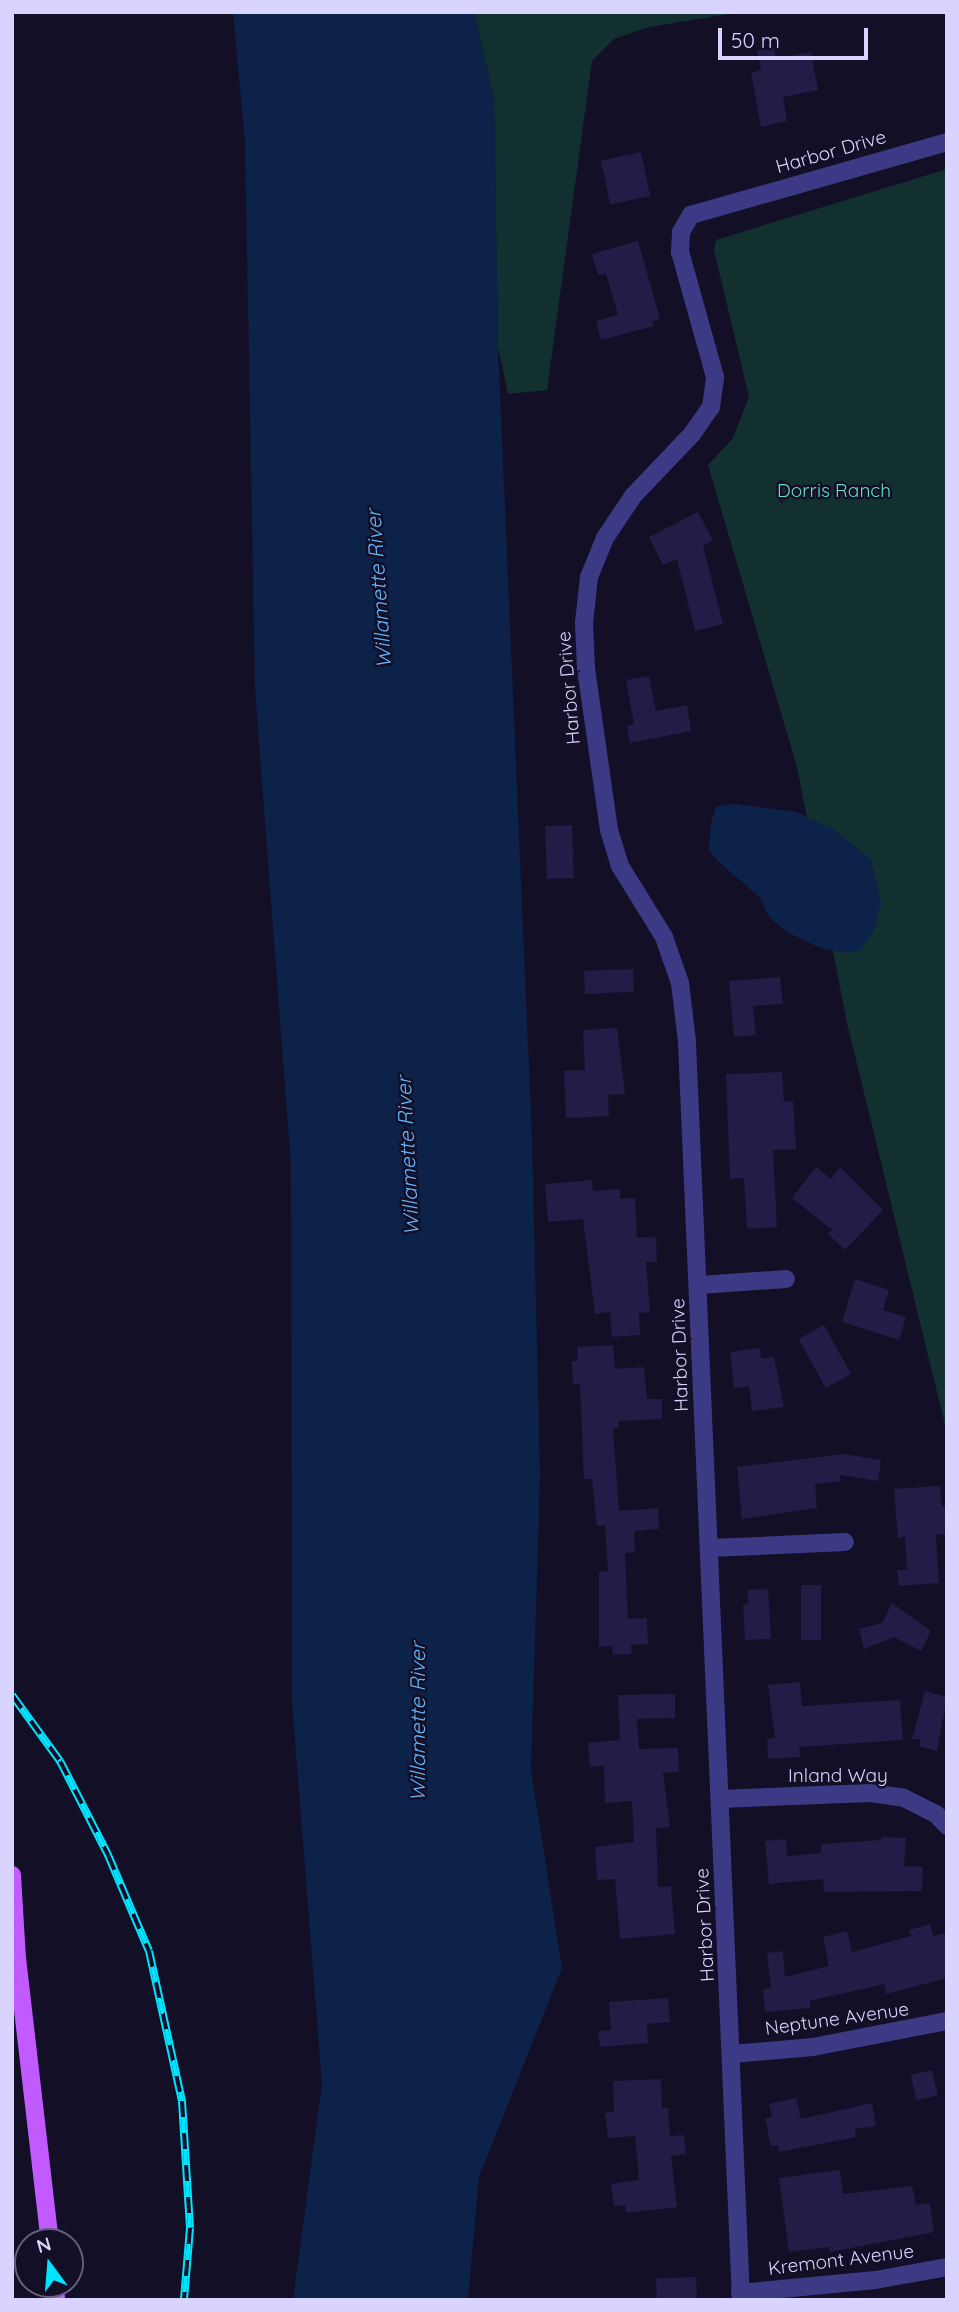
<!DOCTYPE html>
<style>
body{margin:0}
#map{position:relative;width:959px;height:2312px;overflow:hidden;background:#130f26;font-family:Quicksand,sans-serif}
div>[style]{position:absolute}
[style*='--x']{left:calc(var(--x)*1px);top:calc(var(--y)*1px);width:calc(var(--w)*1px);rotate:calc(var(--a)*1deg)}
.green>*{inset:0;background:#12302f}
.water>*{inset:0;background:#0c2248}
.building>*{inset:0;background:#241b47;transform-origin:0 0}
.minor>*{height:18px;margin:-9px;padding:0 9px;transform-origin:9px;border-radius:9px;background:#3d3a85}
.major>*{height:18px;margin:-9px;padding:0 9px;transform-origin:9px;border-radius:9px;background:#c25bff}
.rail>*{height:8px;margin-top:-4px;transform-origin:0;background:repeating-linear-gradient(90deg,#130f26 0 16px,#00e5ff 0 32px);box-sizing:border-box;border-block:2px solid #00e5ff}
span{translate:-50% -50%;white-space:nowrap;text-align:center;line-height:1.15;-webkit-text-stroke:5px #130f26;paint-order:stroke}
.street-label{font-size:19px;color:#d9d4ff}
.park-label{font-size:19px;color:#5fe0c0}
.water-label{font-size:21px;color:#62b6ff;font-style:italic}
.frame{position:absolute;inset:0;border:14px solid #d9d4ff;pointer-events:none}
.north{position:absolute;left:14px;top:2228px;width:70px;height:70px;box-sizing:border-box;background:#130f26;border:2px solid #625e7d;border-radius:50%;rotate:344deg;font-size:19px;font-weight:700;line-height:28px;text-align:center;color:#d9d4ff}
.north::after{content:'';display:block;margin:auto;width:24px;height:32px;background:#00e5ff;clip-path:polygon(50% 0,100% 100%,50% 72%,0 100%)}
.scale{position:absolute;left:718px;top:28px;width:150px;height:32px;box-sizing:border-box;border:4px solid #d9d4ff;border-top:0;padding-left:9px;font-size:21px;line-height:24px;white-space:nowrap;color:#d9d4ff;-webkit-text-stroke:5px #130f26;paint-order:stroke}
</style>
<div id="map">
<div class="green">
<div style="clip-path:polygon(474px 12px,742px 12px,649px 27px,614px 39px,592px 61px,547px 390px,508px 394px,498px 346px,494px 100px)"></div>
<div style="clip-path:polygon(947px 169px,947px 1433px,847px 1023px,797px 767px,708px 465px,733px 438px,749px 397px,714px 250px,716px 240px)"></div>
</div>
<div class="water">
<div style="clip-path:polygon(233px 12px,474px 12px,494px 100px,498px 346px,532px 1139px,540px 1475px,531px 1770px,562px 1968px,479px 2177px,468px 2300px,293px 2300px,322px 2084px,292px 1702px,291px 1166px,255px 689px,245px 142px)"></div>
<div style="clip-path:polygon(736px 804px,796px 812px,832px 828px,871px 859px,881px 903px,874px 931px,860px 950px,846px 953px,818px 947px,787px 932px,769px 917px,760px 898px,717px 860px,709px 850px,711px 822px,717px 806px)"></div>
</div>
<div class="building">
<div style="clip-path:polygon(774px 48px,776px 59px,811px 52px,818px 90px,783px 97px,787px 121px,761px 127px,751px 73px,761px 70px,757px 51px)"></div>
<div style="left:641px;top:152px;width:45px;height:41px;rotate:78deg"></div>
<div style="clip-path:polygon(638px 241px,660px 319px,652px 321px,654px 326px,601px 340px,596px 321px,618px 315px,606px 274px,598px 275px,592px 254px)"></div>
<div style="clip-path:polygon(698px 512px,713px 540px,703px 546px,723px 624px,695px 631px,677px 559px,663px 565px,649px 537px)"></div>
<div style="clip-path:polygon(649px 676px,656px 711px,687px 705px,691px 731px,630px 743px,627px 726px,634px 724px,626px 680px)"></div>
<div style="left:572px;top:825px;width:53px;height:27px;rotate:88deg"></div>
<div style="left:633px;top:969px;width:23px;height:49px;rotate:88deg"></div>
<div style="clip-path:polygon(780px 977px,783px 1004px,753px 1006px,756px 1035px,734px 1037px,729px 981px)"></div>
<div style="clip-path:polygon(617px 1028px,625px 1094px,608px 1095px,609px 1116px,566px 1118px,564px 1071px,585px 1070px,583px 1030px)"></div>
<div style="clip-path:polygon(782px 1072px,784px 1102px,793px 1101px,796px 1149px,773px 1150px,777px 1227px,747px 1229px,744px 1178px,730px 1179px,726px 1074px)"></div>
<div style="clip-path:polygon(816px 1167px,831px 1179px,840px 1167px,883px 1210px,845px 1250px,828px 1234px,832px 1230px,792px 1198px)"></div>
<div style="clip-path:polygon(592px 1180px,593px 1191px,620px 1189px,620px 1199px,635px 1198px,637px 1238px,656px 1237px,657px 1262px,646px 1262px,650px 1312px,639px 1313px,640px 1335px,612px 1337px,610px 1312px,595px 1314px,583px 1219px,548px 1222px,545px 1184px)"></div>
<div style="clip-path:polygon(855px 1279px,889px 1290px,883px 1310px,906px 1317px,899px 1340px,842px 1322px)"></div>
<div style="left:824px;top:1325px;width:56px;height:29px;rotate:61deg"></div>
<div style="clip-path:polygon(613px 1345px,615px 1369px,644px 1367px,647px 1399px,662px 1399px,662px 1419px,618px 1421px,619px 1428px,613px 1428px,619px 1511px,658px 1508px,659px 1529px,634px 1531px,635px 1552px,625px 1553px,628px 1619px,647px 1618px,648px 1644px,631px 1645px,632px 1654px,613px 1655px,612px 1646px,599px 1647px,599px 1572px,608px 1571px,605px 1525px,597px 1526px,592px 1479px,584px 1479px,580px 1384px,573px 1384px,572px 1361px,578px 1361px,577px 1347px)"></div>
<div style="clip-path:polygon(760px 1348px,761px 1358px,774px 1357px,784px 1407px,752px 1411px,749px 1386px,734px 1388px,730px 1352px)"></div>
<div style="clip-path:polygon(844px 1454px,881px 1460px,878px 1481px,840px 1475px,841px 1481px,815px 1484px,817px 1508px,742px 1519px,737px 1467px)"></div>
<div style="clip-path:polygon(940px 1486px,942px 1507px,947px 1506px,947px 1534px,936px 1535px,939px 1583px,899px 1586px,897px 1570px,907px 1570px,905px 1537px,898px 1538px,894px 1489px)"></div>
<div style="left:801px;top:1585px;width:20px;height:55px"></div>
<div style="clip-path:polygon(768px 1589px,771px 1639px,745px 1640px,743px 1605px,748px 1604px,748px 1590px)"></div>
<div style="clip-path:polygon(892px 1603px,931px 1631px,921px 1651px,894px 1637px,864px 1649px,859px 1629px,882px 1623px)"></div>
<div style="clip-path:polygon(800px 1682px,802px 1706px,900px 1700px,903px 1740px,799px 1747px,800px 1757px,768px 1759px,767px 1739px,775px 1738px,768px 1685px)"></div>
<div style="clip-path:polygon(925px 1691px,947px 1697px,937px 1751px,919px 1746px,921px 1739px,912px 1739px)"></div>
<div style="clip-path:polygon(675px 1694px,675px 1718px,637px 1719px,639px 1749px,678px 1748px,679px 1772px,663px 1773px,670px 1827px,656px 1828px,658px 1887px,671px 1886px,675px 1934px,620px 1939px,615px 1879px,597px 1880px,595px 1847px,634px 1842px,632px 1801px,605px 1803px,604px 1766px,590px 1767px,588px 1743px,620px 1740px,618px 1695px)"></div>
<div style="clip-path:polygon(881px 1837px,906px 1838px,904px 1866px,923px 1867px,922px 1891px,824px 1892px,823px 1879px,769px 1884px,765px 1841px,786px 1839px,787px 1856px,821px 1853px,821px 1844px,881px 1840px)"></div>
<div style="clip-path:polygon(930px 1924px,933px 1936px,947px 1933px,947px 1978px,886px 1994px,884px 1984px,810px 2001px,810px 2008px,765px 2012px,763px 1989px,771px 1988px,767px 1953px,783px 1951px,785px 1977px,829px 1966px,823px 1937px,847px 1931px,852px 1952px,911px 1936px,909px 1930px)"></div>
<div style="clip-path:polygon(668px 1998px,670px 2022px,647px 2024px,648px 2043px,600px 2047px,598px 2031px,611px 2030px,609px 2002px)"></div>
<div style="left:932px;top:2070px;width:26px;height:22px;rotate:77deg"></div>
<div style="clip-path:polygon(661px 2079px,662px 2108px,668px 2108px,670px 2136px,684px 2135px,686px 2154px,671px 2156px,677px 2207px,626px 2213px,625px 2205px,614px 2206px,611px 2184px,639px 2180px,635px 2136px,608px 2138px,605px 2113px,614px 2112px,613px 2081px)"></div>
<div style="clip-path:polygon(796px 2098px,801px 2119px,872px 2103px,876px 2126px,855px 2129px,856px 2137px,779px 2152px,777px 2145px,771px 2146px,765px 2118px,772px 2117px,769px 2104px)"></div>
<div style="clip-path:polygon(840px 2170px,843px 2194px,912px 2186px,916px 2205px,930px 2203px,934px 2232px,830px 2252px,829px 2247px,789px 2252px,779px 2178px)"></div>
<div style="left:696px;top:2277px;width:23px;height:40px;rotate:88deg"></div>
</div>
<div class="minor">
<div style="--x:699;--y:1285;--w:87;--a:-3.9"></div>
<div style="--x:710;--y:1548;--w:135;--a:-2.5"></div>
<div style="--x:720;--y:1799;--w:150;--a:-2.3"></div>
<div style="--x:870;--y:1793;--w:34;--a:8"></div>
<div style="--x:904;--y:1798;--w:36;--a:27"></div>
<div style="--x:936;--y:1814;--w:16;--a:47"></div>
<div style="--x:732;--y:2054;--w:81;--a:-4.9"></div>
<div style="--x:813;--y:2047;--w:136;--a:-11"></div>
<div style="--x:740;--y:2293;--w:136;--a:-5.5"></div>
<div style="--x:875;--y:2280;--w:73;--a:-10.2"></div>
<div style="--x:741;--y:2300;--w:1260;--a:-92.46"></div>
<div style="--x:687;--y:1041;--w:58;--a:-96.9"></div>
<div style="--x:680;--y:983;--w:49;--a:-109.2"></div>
<div style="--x:664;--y:937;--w:84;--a:-121.8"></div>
<div style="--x:620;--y:866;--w:38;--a:-107"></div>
<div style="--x:609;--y:830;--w:163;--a:-98.1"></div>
<div style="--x:586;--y:669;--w:46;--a:-92.5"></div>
<div style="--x:584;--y:623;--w:46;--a:-83.8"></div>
<div style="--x:589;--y:577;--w:42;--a:-67.7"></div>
<div style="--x:605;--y:538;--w:50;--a:-56.3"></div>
<div style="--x:633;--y:496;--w:86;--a:-46.4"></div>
<div style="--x:692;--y:434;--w:33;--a:-55"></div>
<div style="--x:711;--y:407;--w:30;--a:-82"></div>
<div style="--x:715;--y:377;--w:130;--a:-105.6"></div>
<div style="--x:680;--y:252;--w:20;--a:-87"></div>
<div style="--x:681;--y:232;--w:20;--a:-60"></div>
<div style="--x:691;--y:215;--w:266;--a:-15.9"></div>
</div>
<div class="major">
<div style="--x:12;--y:1875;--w:83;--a:86.6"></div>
<div style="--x:17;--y:1958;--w:286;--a:83.4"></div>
<div style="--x:55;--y:2284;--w:16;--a:86"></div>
</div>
<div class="rail">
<div style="--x:12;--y:1695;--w:82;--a:54"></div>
<div style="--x:60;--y:1761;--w:106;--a:62.9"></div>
<div style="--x:108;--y:1855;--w:104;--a:66.9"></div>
<div style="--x:149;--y:1951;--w:154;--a:77.6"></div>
<div style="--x:182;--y:2101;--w:127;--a:86.4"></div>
<div style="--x:190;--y:2228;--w:72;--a:94.8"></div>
</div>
<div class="street-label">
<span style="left:831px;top:152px;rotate:-16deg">Harbor Drive</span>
<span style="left:569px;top:688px;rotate:-95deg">Harbor Drive</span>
<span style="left:680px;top:1355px;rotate:-92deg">Harbor Drive</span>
<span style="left:838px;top:1776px">Inland Way</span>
<span style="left:705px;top:1925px;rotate:-93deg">Harbor Drive</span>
<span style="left:837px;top:2019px;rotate:-8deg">Neptune Avenue</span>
<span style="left:841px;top:2260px;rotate:-7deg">Kremont Avenue</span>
</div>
<div class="park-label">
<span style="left:834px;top:491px">Dorris Ranch</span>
</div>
<div class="water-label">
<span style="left:378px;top:589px;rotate:-94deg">Willamette River</span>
<span style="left:407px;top:1156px;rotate:-93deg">Willamette River</span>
<span style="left:417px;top:1722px;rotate:-90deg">Willamette River</span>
</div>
<div class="frame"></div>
<div class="north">N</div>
<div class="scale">50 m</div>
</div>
